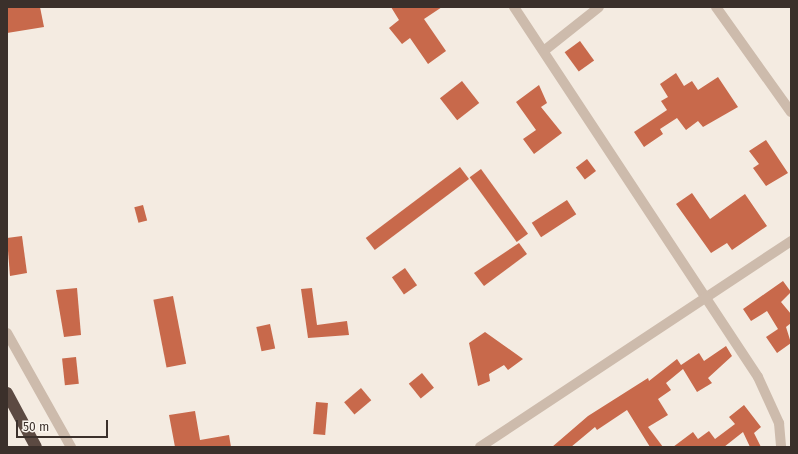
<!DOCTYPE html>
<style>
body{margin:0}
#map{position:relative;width:798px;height:454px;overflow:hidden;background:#f4ebe1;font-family:"Fira Sans",sans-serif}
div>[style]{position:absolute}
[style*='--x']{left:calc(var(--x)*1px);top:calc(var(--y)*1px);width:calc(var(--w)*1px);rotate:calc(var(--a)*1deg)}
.building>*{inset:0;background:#c8694b;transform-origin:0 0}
.minor>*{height:10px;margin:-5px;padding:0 5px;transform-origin:5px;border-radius:5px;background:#cdbbac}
.highway>*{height:12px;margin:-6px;padding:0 6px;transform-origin:6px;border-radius:6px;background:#5c4a42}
span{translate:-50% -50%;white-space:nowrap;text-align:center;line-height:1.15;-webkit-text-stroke:3px #fbf5ee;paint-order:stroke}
.frame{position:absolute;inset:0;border:8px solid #3b302b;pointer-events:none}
.scale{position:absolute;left:16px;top:420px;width:92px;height:18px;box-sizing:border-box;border:2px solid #3b302b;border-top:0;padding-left:5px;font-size:12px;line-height:14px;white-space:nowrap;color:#3b302b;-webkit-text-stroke:3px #fbf5ee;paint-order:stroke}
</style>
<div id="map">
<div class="building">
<div style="clip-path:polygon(7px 7px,40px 7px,44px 27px,7px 33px)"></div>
<div style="clip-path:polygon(391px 7px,442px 7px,424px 19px,446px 51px,428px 64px,410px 38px,402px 44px,389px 28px,399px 20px)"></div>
<div style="left:580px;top:41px;width:24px;height:19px;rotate:54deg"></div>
<div style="clip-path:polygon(676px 73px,684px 86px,692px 81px,698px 90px,718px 77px,738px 107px,703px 127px,698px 121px,686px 130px,677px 118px,660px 129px,663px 134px,644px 147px,634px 132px,667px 110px,661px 101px,668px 97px,660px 84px)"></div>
<div style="left:462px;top:81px;width:28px;height:28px;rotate:52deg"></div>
<div style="clip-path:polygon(539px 85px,547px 103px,541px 107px,562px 133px,534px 154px,523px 139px,536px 130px,516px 102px)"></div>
<div style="clip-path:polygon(766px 140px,788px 173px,766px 186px,753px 168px,759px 164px,749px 151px)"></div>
<div style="left:587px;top:159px;width:15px;height:14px;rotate:53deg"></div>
<div style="left:460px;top:167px;width:15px;height:118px;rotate:53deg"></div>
<div style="left:481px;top:169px;width:80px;height:14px;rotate:54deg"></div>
<div style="clip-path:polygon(692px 193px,710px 219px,745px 194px,767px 226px,732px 250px,727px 243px,711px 253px,676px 204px)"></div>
<div style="left:567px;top:200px;width:17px;height:42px;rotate:57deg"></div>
<div style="left:143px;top:205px;width:16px;height:9px;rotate:75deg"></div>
<div style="clip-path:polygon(22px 236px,27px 273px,10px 276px,7px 238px)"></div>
<div style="clip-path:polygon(519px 243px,527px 254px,484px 286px,474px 273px)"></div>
<div style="left:405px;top:268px;width:21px;height:16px;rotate:55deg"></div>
<div style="clip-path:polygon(783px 281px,791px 292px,781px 302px,791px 314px,791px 323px,786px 327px,791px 343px,777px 353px,766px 337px,778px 329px,767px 311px,751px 321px,743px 309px)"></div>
<div style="clip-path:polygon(77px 288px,81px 335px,64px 337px,56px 290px)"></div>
<div style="clip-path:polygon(312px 288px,317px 325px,347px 321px,349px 335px,308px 338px,301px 289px)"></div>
<div style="left:173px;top:296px;width:69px;height:20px;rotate:79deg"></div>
<div style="left:270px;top:324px;width:25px;height:14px;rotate:78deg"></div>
<div style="clip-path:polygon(485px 332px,523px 359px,508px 370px,504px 365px,489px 374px,490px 381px,478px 386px,469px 343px)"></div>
<div style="clip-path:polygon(726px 346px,732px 356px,708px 378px,712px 383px,697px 392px,683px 369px,666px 383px,671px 390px,658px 399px,668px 415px,648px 427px,663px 447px,650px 447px,627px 410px,597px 430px,595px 427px,571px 447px,552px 447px,588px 416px,648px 378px,649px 381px,677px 359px,681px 365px,699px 353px,704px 361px)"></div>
<div style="left:76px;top:357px;width:27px;height:14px;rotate:84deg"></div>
<div style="left:422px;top:373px;width:19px;height:17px;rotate:51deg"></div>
<div style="left:361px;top:388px;width:16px;height:22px;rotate:50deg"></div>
<div style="left:316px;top:402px;width:12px;height:32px;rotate:5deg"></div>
<div style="clip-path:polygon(744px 405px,761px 427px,754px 433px,761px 447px,750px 447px,743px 432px,724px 447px,673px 447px,693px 432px,698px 439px,709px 431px,715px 439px,735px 424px,729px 417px)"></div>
<div style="clip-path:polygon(195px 411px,200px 440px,229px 435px,231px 447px,175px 447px,169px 415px)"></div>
</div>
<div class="minor">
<div style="--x:514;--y:7;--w:443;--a:56.6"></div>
<div style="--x:758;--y:377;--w:51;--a:65.5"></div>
<div style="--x:779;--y:423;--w:24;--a:85"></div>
<div style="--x:716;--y:7;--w:129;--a:54.5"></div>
<div style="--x:545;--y:50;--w:69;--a:-38.5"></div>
<div style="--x:7;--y:333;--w:131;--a:60.7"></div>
<div style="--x:480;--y:447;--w:373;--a:-33.5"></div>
</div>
<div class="highway">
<div style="--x:7;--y:393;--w:61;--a:61.8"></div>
</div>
<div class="frame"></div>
<div class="scale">50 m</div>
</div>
